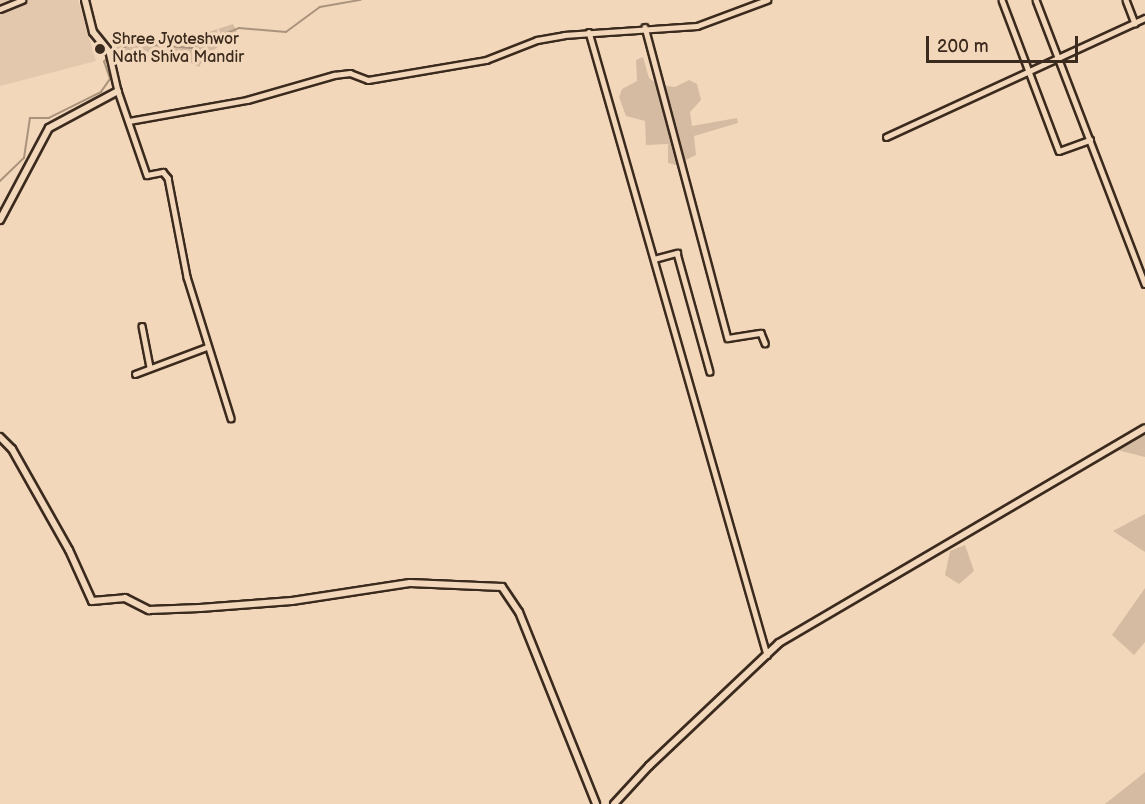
<!DOCTYPE html>
<style>
body{margin:0}
#map{position:relative;width:1145px;height:804px;overflow:hidden;background:#f3d7ba;font-family:"Balsamiq Sans",sans-serif}
div>[style]{position:absolute}
[style*='--x']{left:calc(var(--x)*1px);top:calc(var(--y)*1px);width:calc(var(--w)*1px);rotate:calc(var(--a)*1deg)}
.built>*{inset:0;background:#e4c8ad}
.green>*{inset:0;background:#d5bba1}
.stream>*{height:1.5px;margin:-0.75px;padding:0 0.75px;transform-origin:0.75px;border-radius:0.75px;background:#aa937c}
.roads{filter:drop-shadow(2px 0 #3b2a1e) drop-shadow(-2px 0 #3b2a1e) drop-shadow(0 2px #3b2a1e) drop-shadow(0 -2px #3b2a1e)}
.street>*{height:4.5px;margin:-2.25px;padding:0 2.25px;transform-origin:2.25px;border-radius:2.25px;background:#f3d7ba}
.secondary>*{height:6px;margin:-3px;padding:0 3px;transform-origin:3px;border-radius:3px;background:#f3d7ba}
.dots>*{width:16px;height:16px;translate:-50% -50%;box-sizing:border-box;border:3px solid #f3d7ba;border-radius:50%}
span{translate:-50% -50%;white-space:nowrap;text-align:center;line-height:1.15;-webkit-text-stroke:6px #f3d7ba;paint-order:stroke}
.poi-label{font-size:16px;color:#3b2a1e}
.left{translate:0 -50%;text-align:left}
.scale{position:absolute;left:926px;top:36px;width:152px;height:27px;box-sizing:border-box;border:3px solid #3b2a1e;border-top:0;padding-left:8px;font-size:18px;line-height:21px;white-space:nowrap;color:#3b2a1e;-webkit-text-stroke:4px #f3d7ba;paint-order:stroke}
</style>
<div id="map">
<div class="built">
<div style="clip-path:polygon(0 0,78px 0,96px 61px,0 86px)"></div>
</div>
<div class="green">
<div style="clip-path:polygon(233px 24px,238px 34px,206px 55px,199px 67px,183px 59px,138px 50px,119px 53px,115px 45px,127px 38px,184px 40px)"></div>
<div style="clip-path:polygon(643px 57px,649px 78px,659px 85px,675px 87px,689px 80px,697px 84px,701px 100px,690px 112px,692px 126px,737px 118px,738px 123px,694px 136px,696px 155px,676px 165px,668px 163px,668px 144px,646px 145px,645px 121px,626px 116px,619px 97px,622px 89px,637px 81px,636px 60px)"></div>
<div style="clip-path:polygon(1145px 434px,1145px 457px,1117px 450px)"></div>
<div style="clip-path:polygon(1145px 514px,1145px 552px,1113px 531px)"></div>
<div style="clip-path:polygon(965px 545px,974px 571px,959px 584px,945px 575px,950px 551px)"></div>
<div style="clip-path:polygon(1145px 588px,1145px 642px,1134px 655px,1112px 635px)"></div>
<div style="clip-path:polygon(1145px 772px,1145px 804px,1105px 804px,1144px 773px)"></div>
</div>
<div class="stream">
<div style="--x:112;--y:54;--w:24;--a:-28"></div>
<div style="--x:133;--y:43;--w:58;--a:4.9"></div>
<div style="--x:191;--y:48;--w:52;--a:-22.6"></div>
<div style="--x:239;--y:28;--w:47;--a:4.9"></div>
<div style="--x:286;--y:32;--w:42;--a:-36.3"></div>
<div style="--x:320;--y:7;--w:41;--a:-9.9"></div>
<div style="--x:0;--y:181;--w:33;--a:-44"></div>
<div style="--x:24;--y:158;--w:40;--a:-81.5"></div>
<div style="--x:30;--y:118;--w:19;--a:0"></div>
<div style="--x:49;--y:118;--w:58;--a:-26.6"></div>
<div style="--x:101;--y:92;--w:16;--a:-55"></div>
<div style="--x:110;--y:79;--w:18;--a:-109"></div>
<div style="--x:104;--y:62;--w:6;--a:-51"></div>
</div>
<div class="roads">
<div class="street">
<div style="--x:1002;--y:0;--w:161;--a:69.3"></div>
<div style="--x:1059;--y:151;--w:33;--a:-20"></div>
<div style="--x:1036;--y:0;--w:304;--a:69"></div>
<div style="--x:1126;--y:0;--w:25;--a:69"></div>
<div style="--x:0;--y:9;--w:24;--a:-22"></div>
<div style="--x:645;--y:27;--w:322;--a:75.1"></div>
<div style="--x:728;--y:338;--w:33;--a:-9"></div>
<div style="--x:761;--y:333;--w:11;--a:68"></div>
<div style="--x:589;--y:32;--w:648;--a:74.05"></div>
<div style="--x:109;--y:52;--w:40;--a:77"></div>
<div style="--x:118;--y:91;--w:89;--a:71"></div>
<div style="--x:147;--y:175;--w:16;--a:-11"></div>
<div style="--x:163;--y:172;--w:8;--a:50"></div>
<div style="--x:168;--y:178;--w:101;--a:79.1"></div>
<div style="--x:187;--y:277;--w:148;--a:72.7"></div>
<div style="--x:129;--y:121;--w:120;--a:-10.1"></div>
<div style="--x:247;--y:100;--w:91;--a:-16"></div>
<div style="--x:334;--y:75;--w:16;--a:-7"></div>
<div style="--x:350;--y:73;--w:19;--a:21"></div>
<div style="--x:368;--y:80;--w:120;--a:-9.6"></div>
<div style="--x:486;--y:60;--w:55;--a:-21.4"></div>
<div style="--x:537;--y:40;--w:27;--a:-10"></div>
<div style="--x:564;--y:35;--w:133;--a:-3.9"></div>
<div style="--x:697;--y:26;--w:75;--a:-20.4"></div>
<div style="--x:886;--y:137;--w:285;--a:-24.7"></div>
<div style="--x:654;--y:259;--w:24;--a:-15"></div>
<div style="--x:677;--y:253;--w:123;--a:74.5"></div>
<div style="--x:142;--y:326;--w:42;--a:79"></div>
<div style="--x:135;--y:374;--w:77;--a:-20.6"></div>
</div>
<div class="secondary">
<div style="--x:85;--y:0;--w:33;--a:76"></div>
<div style="--x:93;--y:32;--w:26;--a:51"></div>
<div style="--x:0;--y:220;--w:104;--a:-62"></div>
<div style="--x:49;--y:128;--w:78;--a:-28.2"></div>
<div style="--x:0;--y:437;--w:17;--a:45"></div>
<div style="--x:12;--y:449;--w:116;--a:60.6"></div>
<div style="--x:69;--y:550;--w:56;--a:65.7"></div>
<div style="--x:92;--y:601;--w:33;--a:-5"></div>
<div style="--x:125;--y:598;--w:27;--a:27"></div>
<div style="--x:149;--y:610;--w:51;--a:-2.2"></div>
<div style="--x:200;--y:608;--w:92;--a:-4.4"></div>
<div style="--x:292;--y:601;--w:119;--a:-8.7"></div>
<div style="--x:410;--y:583;--w:92;--a:2.5"></div>
<div style="--x:502;--y:587;--w:30;--a:56"></div>
<div style="--x:519;--y:612;--w:207;--a:68.1"></div>
<div style="--x:614;--y:804;--w:52;--a:-47.4"></div>
<div style="--x:649;--y:766;--w:179;--a:-43.4"></div>
<div style="--x:779;--y:643;--w:424;--a:-30.4"></div>
</div>
</div>
<div class="dots">
<div style="left:100px;top:49px;background:#3b2a1e"></div>
</div>
<div class="poi-label">
<span class="left" style="left:112px;top:49px">Shree Jyoteshwor<br>Nath Shiva Mandir</span>
</div>
<div class="scale">200 m</div>
</div>
